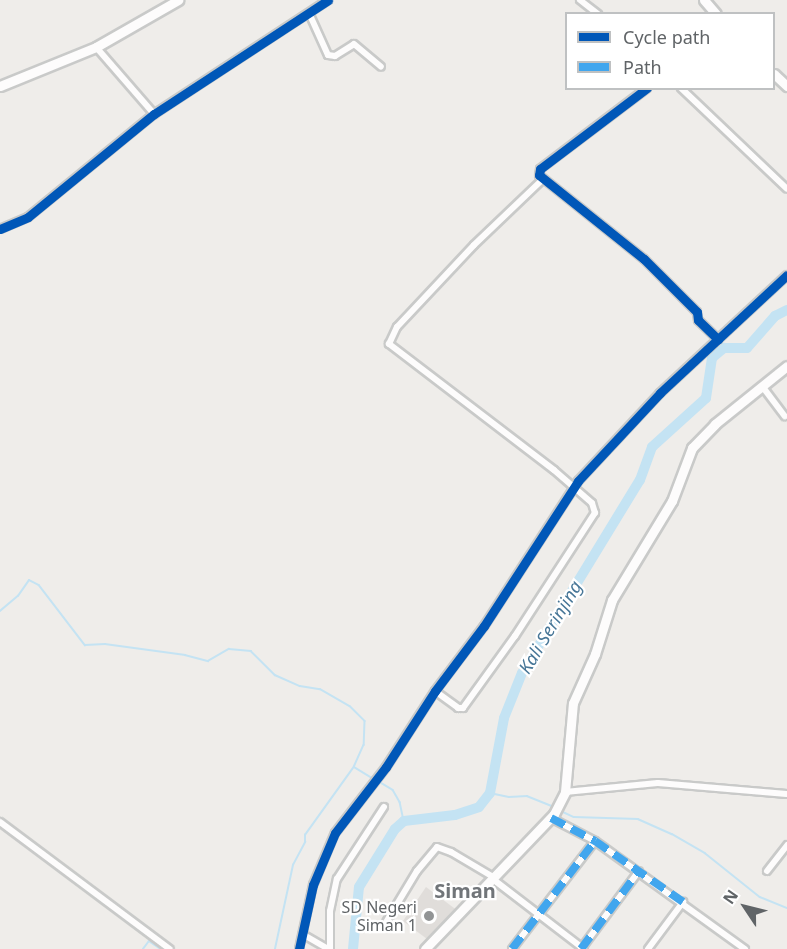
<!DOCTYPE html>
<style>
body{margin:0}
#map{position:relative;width:787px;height:949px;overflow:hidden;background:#efedea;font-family:"Noto Sans",sans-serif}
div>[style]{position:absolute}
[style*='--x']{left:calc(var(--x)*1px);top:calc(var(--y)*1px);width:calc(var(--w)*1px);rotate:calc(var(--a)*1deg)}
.education>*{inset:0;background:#e0ddda}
.stream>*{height:1.5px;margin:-0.75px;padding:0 0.75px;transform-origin:0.75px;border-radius:0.75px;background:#c4e3f3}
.river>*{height:10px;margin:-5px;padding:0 5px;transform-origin:5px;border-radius:5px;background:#c4e3f3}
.roads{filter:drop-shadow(2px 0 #c9cac9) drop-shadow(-2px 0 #c9cac9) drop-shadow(0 2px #c9cac9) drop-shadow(0 -2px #c9cac9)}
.street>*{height:6px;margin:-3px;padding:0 3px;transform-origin:3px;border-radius:3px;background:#fdfcfc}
.secondary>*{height:9px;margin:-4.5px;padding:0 4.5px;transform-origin:4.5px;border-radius:4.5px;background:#fdfcfc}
.quiet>*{height:8px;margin-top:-4px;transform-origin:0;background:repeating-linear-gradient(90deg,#41a6ee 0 15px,transparent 0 23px)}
.cycleway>*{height:9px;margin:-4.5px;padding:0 4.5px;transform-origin:4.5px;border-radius:4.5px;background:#0057b8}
.dots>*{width:16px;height:16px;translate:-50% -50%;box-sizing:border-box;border:3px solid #fff;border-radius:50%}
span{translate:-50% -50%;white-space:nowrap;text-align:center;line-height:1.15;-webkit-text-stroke:4.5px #fff;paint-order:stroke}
.poi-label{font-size:16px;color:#606467}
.right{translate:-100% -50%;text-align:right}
.water-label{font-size:18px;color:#477697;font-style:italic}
.quarter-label{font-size:20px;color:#717579;font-weight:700}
.legend{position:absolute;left:565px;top:12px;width:210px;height:78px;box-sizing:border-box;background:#fff;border:2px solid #bfc1c2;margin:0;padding:8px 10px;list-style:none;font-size:18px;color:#606467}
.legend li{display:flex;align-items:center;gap:12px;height:30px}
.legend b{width:30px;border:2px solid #bfc1c2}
.north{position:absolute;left:715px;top:877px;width:60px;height:60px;-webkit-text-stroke:4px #fff;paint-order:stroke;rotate:305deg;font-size:16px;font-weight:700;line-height:24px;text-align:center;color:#606467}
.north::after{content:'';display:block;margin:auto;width:21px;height:27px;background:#606467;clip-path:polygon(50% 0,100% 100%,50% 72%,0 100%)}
</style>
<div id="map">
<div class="education">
<div style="clip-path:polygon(426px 887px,458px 911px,427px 939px,403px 921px)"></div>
</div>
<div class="stream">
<div style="--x:0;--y:611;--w:23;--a:-40"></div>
<div style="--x:18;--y:596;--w:19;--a:-55"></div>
<div style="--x:29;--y:580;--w:11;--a:27"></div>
<div style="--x:39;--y:585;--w:76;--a:52.5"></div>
<div style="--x:85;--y:645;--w:20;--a:-3"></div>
<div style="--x:105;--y:644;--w:81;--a:7.8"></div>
<div style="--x:185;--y:655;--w:24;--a:15"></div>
<div style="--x:208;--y:661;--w:24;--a:-30"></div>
<div style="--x:229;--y:649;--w:22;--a:5"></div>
<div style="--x:251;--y:651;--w:34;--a:45"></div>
<div style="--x:275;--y:675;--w:27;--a:24"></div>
<div style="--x:300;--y:686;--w:20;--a:9"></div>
<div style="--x:320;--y:689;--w:34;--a:30"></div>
<div style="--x:350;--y:706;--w:21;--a:45"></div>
<div style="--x:365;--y:721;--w:24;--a:92"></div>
<div style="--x:364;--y:745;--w:24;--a:114"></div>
<div style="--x:354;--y:767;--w:23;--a:31"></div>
<div style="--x:378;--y:781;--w:17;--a:31"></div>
<div style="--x:393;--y:790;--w:14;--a:60"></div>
<div style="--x:400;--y:802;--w:19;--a:78"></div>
<div style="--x:490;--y:793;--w:19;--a:12"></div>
<div style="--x:509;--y:797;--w:18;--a:-3"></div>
<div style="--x:527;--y:796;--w:29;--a:22"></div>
<div style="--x:561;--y:811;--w:14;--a:25"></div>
<div style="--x:574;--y:817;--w:64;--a:1.8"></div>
<div style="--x:638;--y:819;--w:37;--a:24"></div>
<div style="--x:672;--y:834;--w:38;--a:30"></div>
<div style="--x:705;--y:853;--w:70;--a:38.7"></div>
<div style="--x:760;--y:897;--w:29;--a:22"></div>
<div style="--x:143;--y:949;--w:10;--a:-53"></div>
<div style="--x:149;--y:941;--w:14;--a:34"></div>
<div style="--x:275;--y:949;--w:86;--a:-77.9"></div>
<div style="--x:293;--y:865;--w:26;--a:-62"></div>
<div style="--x:305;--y:842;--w:7;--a:-90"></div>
<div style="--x:305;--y:835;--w:82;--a:-54.4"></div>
</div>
<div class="river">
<div style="--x:353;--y:949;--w:62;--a:-84.5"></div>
<div style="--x:359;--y:887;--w:68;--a:-58.2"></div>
<div style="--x:395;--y:829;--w:12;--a:-42"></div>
<div style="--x:404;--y:821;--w:51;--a:-6.7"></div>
<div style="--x:455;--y:815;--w:25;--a:-18"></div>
<div style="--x:479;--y:807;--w:18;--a:-52"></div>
<div style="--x:490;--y:793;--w:76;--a:-79.4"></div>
<div style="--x:504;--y:718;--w:48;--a:-68.2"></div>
<div style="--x:522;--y:673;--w:226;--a:-58.6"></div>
<div style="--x:640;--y:480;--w:35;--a:-70"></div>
<div style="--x:652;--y:447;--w:73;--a:-42.2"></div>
<div style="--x:706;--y:398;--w:40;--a:-81.5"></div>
<div style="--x:712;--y:358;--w:16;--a:-40"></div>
<div style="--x:724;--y:348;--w:23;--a:0"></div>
<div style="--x:747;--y:348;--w:43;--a:-48.8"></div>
<div style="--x:775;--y:316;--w:13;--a:-27"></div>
</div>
<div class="roads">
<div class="street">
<div style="--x:580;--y:0;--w:23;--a:38"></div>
<div style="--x:309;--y:13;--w:46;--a:65.7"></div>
<div style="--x:328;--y:55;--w:7;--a:8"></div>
<div style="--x:335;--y:56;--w:22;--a:-32"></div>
<div style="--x:354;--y:44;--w:35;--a:40"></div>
<div style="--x:96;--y:47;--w:89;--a:49.1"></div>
<div style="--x:647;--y:88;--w:134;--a:142.9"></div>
<div style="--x:540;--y:169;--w:6;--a:99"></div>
<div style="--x:539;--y:175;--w:134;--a:38.7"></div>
<div style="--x:644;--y:259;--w:75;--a:45"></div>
<div style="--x:697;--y:312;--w:8;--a:83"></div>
<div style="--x:698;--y:320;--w:28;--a:44"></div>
<div style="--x:681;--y:88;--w:146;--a:43.6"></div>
<div style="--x:0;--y:229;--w:30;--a:-23"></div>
<div style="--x:28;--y:217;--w:163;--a:-39.3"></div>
<div style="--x:154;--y:114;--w:208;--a:-33.2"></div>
<div style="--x:762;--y:386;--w:38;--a:53"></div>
<div style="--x:435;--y:691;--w:29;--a:36"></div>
<div style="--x:458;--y:708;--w:5;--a:0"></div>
<div style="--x:463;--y:708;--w:89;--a:-54.2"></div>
<div style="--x:515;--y:636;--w:147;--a:-57"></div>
<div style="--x:595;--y:513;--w:10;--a:-107"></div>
<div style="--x:592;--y:503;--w:50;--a:-139"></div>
<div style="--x:554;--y:470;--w:208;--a:-142.6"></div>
<div style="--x:389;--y:344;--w:19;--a:-65"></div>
<div style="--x:397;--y:327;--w:112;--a:-46.8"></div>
<div style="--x:474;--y:245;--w:95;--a:-43.7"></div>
<div style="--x:565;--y:792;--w:93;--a:-5.5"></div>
<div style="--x:658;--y:783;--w:129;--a:4.9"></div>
<div style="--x:551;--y:818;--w:50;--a:27.6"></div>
<div style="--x:595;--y:841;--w:185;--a:35.8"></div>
<div style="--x:0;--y:822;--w:212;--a:36.8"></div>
<div style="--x:767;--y:871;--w:33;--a:-52"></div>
<div style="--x:494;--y:880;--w:113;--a:37.5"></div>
<div style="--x:385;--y:924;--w:62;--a:-58.9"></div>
<div style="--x:417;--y:871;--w:31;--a:-50"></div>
<div style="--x:437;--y:847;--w:15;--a:20"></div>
<div style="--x:451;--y:852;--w:51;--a:30.6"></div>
<div style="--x:304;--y:935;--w:28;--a:30"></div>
<div style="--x:299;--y:949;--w:66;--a:-77.7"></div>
<div style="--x:313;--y:885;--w:56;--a:-67.1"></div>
<div style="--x:335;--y:833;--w:83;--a:-52.3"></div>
<div style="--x:386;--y:767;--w:90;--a:-57.2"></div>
<div style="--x:435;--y:691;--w:81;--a:-53"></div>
<div style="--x:484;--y:626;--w:173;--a:-57"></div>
<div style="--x:578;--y:481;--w:120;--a:-47"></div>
<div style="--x:660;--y:393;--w:173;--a:-42.9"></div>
<div style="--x:330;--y:949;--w:38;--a:-90"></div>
<div style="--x:330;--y:911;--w:33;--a:-78"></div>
<div style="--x:337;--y:879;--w:86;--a:-56.9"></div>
<div style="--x:512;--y:949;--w:136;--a:-52.5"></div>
<div style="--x:581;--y:949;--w:97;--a:-53.4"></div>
<div style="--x:648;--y:949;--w:59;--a:-53.3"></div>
</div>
<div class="secondary">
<div style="--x:704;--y:0;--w:18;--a:49"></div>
<div style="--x:774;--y:74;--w:18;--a:43"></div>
<div style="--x:0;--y:86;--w:104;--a:-22.1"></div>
<div style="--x:96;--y:47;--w:95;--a:-29.8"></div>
<div style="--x:425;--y:949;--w:187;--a:-46.3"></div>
<div style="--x:554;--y:814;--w:25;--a:-63"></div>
<div style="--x:565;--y:792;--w:89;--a:-84.9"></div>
<div style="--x:573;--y:703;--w:54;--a:-65.8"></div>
<div style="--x:595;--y:654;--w:57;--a:-72.5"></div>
<div style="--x:612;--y:600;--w:116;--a:-58.8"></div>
<div style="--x:672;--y:501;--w:57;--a:-69.3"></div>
<div style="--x:692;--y:448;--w:33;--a:-46"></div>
<div style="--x:715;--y:424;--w:92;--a:-38.9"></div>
</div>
</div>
<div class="quiet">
<div style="--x:551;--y:818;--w:50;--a:27.6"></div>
<div style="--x:595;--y:841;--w:107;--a:34.7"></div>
<div style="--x:512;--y:949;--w:136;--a:-52.5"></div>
<div style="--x:581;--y:949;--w:97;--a:-53.4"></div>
</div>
<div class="cycleway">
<div style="--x:647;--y:88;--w:134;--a:142.9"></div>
<div style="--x:540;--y:169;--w:6;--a:99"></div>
<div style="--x:539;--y:175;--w:134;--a:38.7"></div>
<div style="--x:644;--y:259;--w:75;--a:45"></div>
<div style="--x:697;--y:312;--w:8;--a:83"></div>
<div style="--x:698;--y:320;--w:28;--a:44"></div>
<div style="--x:0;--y:229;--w:30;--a:-23"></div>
<div style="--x:28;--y:217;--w:163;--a:-39.3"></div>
<div style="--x:154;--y:114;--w:208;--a:-33.2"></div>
<div style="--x:299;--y:949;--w:66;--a:-77.7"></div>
<div style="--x:313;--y:885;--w:56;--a:-67.1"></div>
<div style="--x:335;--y:833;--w:83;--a:-52.3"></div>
<div style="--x:386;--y:767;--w:90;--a:-57.2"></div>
<div style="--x:435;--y:691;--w:81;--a:-53"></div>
<div style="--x:484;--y:626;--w:173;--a:-57"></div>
<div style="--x:578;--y:481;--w:120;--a:-47"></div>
<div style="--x:660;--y:393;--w:173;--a:-42.9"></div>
</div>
<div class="dots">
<div style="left:429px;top:916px;background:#929495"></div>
</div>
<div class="poi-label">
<span class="right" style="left:417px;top:916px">SD Negeri<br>Siman 1</span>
</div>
<div class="water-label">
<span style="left:550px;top:627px;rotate:-59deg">Kali Serinjing</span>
</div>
<div class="quarter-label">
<span style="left:465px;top:890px">Siman</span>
</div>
<ul class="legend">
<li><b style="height:8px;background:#0057b8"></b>Cycle path</li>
<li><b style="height:8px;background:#41a6ee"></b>Path</li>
</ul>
<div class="north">N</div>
</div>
